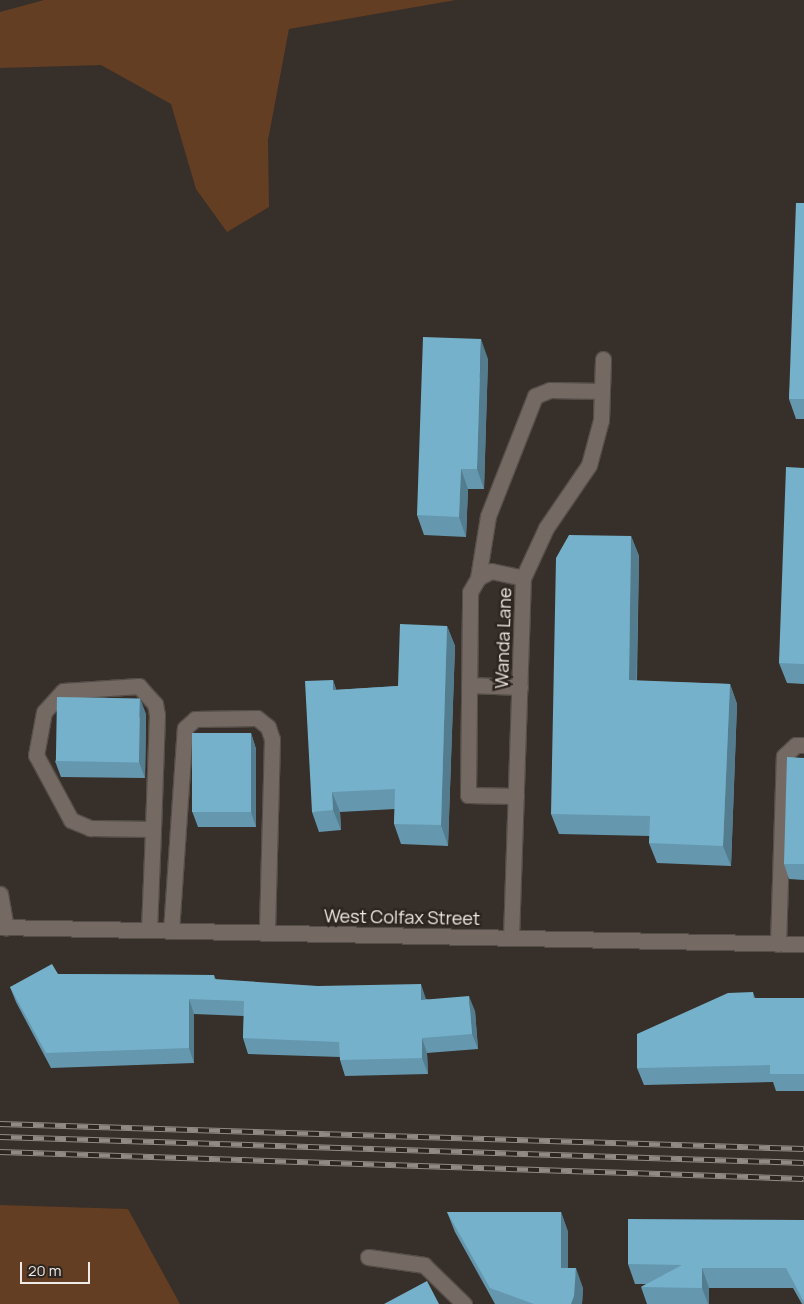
<!DOCTYPE html>
<style>
body{margin:0}
#map{position:relative;width:804px;height:1304px;overflow:hidden;background:#372f29;font-family:Manrope,sans-serif}
div>[style]{position:absolute}
[style*='--x']{left:calc(var(--x)*1px);top:calc(var(--y)*1px);width:calc(var(--w)*1px);rotate:calc(var(--a)*1deg)}
.green>*{inset:0;background:#633e22}
.roads{filter:drop-shadow(1px 0 #554e49) drop-shadow(-1px 0 #554e49) drop-shadow(0 1px #554e49) drop-shadow(0 -1px #554e49)}
.minor>*{height:15px;margin:-7.5px;padding:0 7.5px;transform-origin:7.5px;border-radius:7.5px;background:#746a63}
.rail>*{height:5.5px;margin-top:-2.75px;transform-origin:0;background:repeating-linear-gradient(90deg,#2d251f 0 11px,#908984 0 22px);box-sizing:border-box;border-block:1px solid #908984}
.wall>*{inset:0;background:#6598af}
.shaded-wall>*{inset:0;background:#537c8e}
.building>*{inset:0;background:#76b1cb;transform-origin:0 0}
span{translate:-50% -50%;white-space:nowrap;text-align:center;line-height:1.15;-webkit-text-stroke:5px #2d251f;paint-order:stroke}
.street-label{font-size:18px;color:#f0eae6}
.scale{position:absolute;left:20px;top:1262px;width:70px;height:22px;box-sizing:border-box;border:2px solid #f0eae6;border-top:0;padding-left:6px;font-size:15px;line-height:18px;white-space:nowrap;color:#f0eae6;-webkit-text-stroke:4px #2d251f;paint-order:stroke}
</style>
<div id="map">
<div class="green">
<div style="clip-path:polygon(44px 0,456px 0,289px 29px,268px 140px,269px 207px,227px 232px,196px 189px,171px 104px,101px 65px,0 68px,0 12px)"></div>
<div style="clip-path:polygon(0 1205px,128px 1209px,180px 1304px,0 1304px)"></div>
</div>
<div class="roads">
<div class="minor">
<div style="--x:478;--y:578;--w:63;--a:-80.8"></div>
<div style="--x:488;--y:516;--w:129;--a:-68.6"></div>
<div style="--x:535;--y:396;--w:16;--a:-22"></div>
<div style="--x:550;--y:390;--w:52;--a:1.1"></div>
<div style="--x:469;--y:685;--w:51;--a:2.2"></div>
<div style="--x:516;--y:796;--w:48;--a:-178.8"></div>
<div style="--x:468;--y:795;--w:203;--a:-89.4"></div>
<div style="--x:470;--y:592;--w:16;--a:-60"></div>
<div style="--x:478;--y:578;--w:15;--a:-28"></div>
<div style="--x:491;--y:571;--w:33;--a:12"></div>
<div style="--x:0;--y:894;--w:34;--a:80"></div>
<div style="--x:0;--y:927;--w:804;--a:1.21"></div>
<div style="--x:149;--y:930;--w:101;--a:-87.7"></div>
<div style="--x:153;--y:829;--w:114;--a:-88"></div>
<div style="--x:157;--y:715;--w:11;--a:-100"></div>
<div style="--x:155;--y:704;--w:24;--a:-132"></div>
<div style="--x:139;--y:686;--w:76;--a:176.2"></div>
<div style="--x:63;--y:691;--w:28;--a:132"></div>
<div style="--x:44;--y:712;--w:44;--a:100.5"></div>
<div style="--x:36;--y:755;--w:74;--a:61.7"></div>
<div style="--x:71;--y:820;--w:21;--a:23"></div>
<div style="--x:90;--y:828;--w:63;--a:0.9"></div>
<div style="--x:171;--y:931;--w:203;--a:-86.1"></div>
<div style="--x:185;--y:728;--w:13;--a:-42"></div>
<div style="--x:195;--y:719;--w:62;--a:-0.9"></div>
<div style="--x:257;--y:718;--w:14;--a:39"></div>
<div style="--x:268;--y:727;--w:13;--a:72"></div>
<div style="--x:272;--y:739;--w:194;--a:91.5"></div>
<div style="--x:511;--y:938;--w:360;--a:-88.1"></div>
<div style="--x:523;--y:578;--w:55;--a:-65.3"></div>
<div style="--x:546;--y:528;--w:76;--a:-55.7"></div>
<div style="--x:589;--y:465;--w:47;--a:-75.1"></div>
<div style="--x:601;--y:420;--w:61;--a:-88.1"></div>
<div style="--x:778;--y:944;--w:188;--a:-88.2"></div>
<div style="--x:784;--y:756;--w:16;--a:-43"></div>
<div style="--x:796;--y:745;--w:8;--a:0"></div>
<div style="--x:368;--y:1257;--w:57;--a:8.1"></div>
<div style="--x:424;--y:1265;--w:56;--a:44.3"></div>
</div>
</div>
<div class="rail">
<div style="--x:0;--y:1124;--w:804;--a:1.78"></div>
<div style="--x:0;--y:1137;--w:804;--a:1.85"></div>
<div style="--x:0;--y:1152;--w:804;--a:1.92"></div>
</div>
<div class="wall">
<div style="clip-path:polygon(804px 203px,804px 419px,796px 419px,789px 399px)"></div>
<div style="clip-path:polygon(488px 359px,484px 489px,468px 489px,466px 537px,424px 535px,417px 515px)"></div>
<div style="clip-path:polygon(804px 468px,804px 684px,787px 683px,779px 663px)"></div>
<div style="clip-path:polygon(631px 536px,639px 556px,637px 681px,730px 684px,737px 704px,731px 866px,657px 863px,649px 843px,650px 836px,559px 834px,551px 814px)"></div>
<div style="clip-path:polygon(447px 626px,455px 646px,448px 846px,401px 844px,394px 824px,395px 809px,340px 812px,341px 830px,319px 832px,312px 812px,333px 680px,336px 690px,398px 686px)"></div>
<div style="clip-path:polygon(146px 714px,145px 778px,61px 777px,55px 761px)"></div>
<div style="clip-path:polygon(251px 733px,256px 749px,256px 827px,198px 827px,192px 811px)"></div>
<div style="clip-path:polygon(804px 758px,804px 880px,789px 879px,784px 864px)"></div>
<div style="clip-path:polygon(58px 974px,214px 975px,216px 980px,426px 999px,475px 1011px,478px 1049px,427px 1053px,428px 1074px,345px 1076px,340px 1060px,340px 1057px,248px 1054px,243px 1038px,244px 1016px,194px 1014px,194px 1063px,51px 1068px,16px 1002px,10px 987px)"></div>
<div style="clip-path:polygon(753px 992px,755px 998px,804px 998px,804px 1091px,776px 1091px,773px 1082px,644px 1085px,637px 1068px)"></div>
<div style="clip-path:polygon(447px 1212px,561px 1212px,568px 1232px,568px 1268px,583px 1288px,582px 1304px,495px 1304px,455px 1232px)"></div>
<div style="clip-path:polygon(804px 1220px,804px 1304px,802px 1304px,793px 1288px,709px 1288px,709px 1304px,647px 1304px,641px 1287px,646px 1284px,635px 1284px,628px 1264px)"></div>
</div>
<div class="shaded-wall">
<div style="clip-path:polygon(481px 339px,488px 359px,484px 489px,477px 469px)"></div>
<div style="clip-path:polygon(461px 469px,468px 489px,466px 537px,459px 517px)"></div>
<div style="clip-path:polygon(631px 536px,639px 556px,636px 700px,629px 680px)"></div>
<div style="clip-path:polygon(447px 626px,455px 646px,448px 846px,441px 825px)"></div>
<div style="clip-path:polygon(333px 680px,340px 700px,333px 690px)"></div>
<div style="clip-path:polygon(730px 684px,737px 704px,731px 866px,723px 846px)"></div>
<div style="clip-path:polygon(140px 698px,146px 714px,145px 778px,139px 762px)"></div>
<div style="clip-path:polygon(251px 733px,256px 749px,256px 827px,251px 812px)"></div>
<div style="clip-path:polygon(332px 792px,340px 812px,341px 830px,333px 810px)"></div>
<div style="clip-path:polygon(421px 984px,426px 999px,426px 1015px,421px 1000px)"></div>
<div style="clip-path:polygon(469px 996px,475px 1011px,478px 1049px,472px 1034px)"></div>
<div style="clip-path:polygon(189px 999px,194px 1014px,194px 1063px,189px 1048px)"></div>
<div style="clip-path:polygon(422px 1038px,427px 1053px,428px 1074px,422px 1058px)"></div>
<div style="clip-path:polygon(561px 1212px,568px 1232px,568px 1288px,561px 1268px)"></div>
<div style="clip-path:polygon(576px 1268px,583px 1288px,582px 1304px,571px 1304px)"></div>
<div style="clip-path:polygon(702px 1268px,709px 1288px,709px 1304px,708px 1304px,702px 1288px)"></div>
</div>
<div class="building">
<div style="clip-path:polygon(796px 203px,804px 203px,804px 399px,789px 399px)"></div>
<div style="clip-path:polygon(423px 337px,481px 339px,477px 469px,461px 469px,459px 517px,417px 515px)"></div>
<div style="clip-path:polygon(786px 467px,804px 468px,804px 664px,779px 663px)"></div>
<div style="clip-path:polygon(569px 535px,631px 536px,629px 680px,730px 684px,723px 846px,649px 843px,650px 816px,551px 814px,556px 558px)"></div>
<div style="clip-path:polygon(400px 624px,447px 626px,441px 825px,394px 824px,395px 789px,332px 792px,333px 810px,312px 812px,305px 681px,333px 680px,333px 690px,398px 686px)"></div>
<div style="left:57px;top:697px;width:83px;height:64px;rotate:1deg"></div>
<div style="left:251px;top:733px;width:79px;height:59px;rotate:90deg"></div>
<div style="clip-path:polygon(787px 757px,804px 758px,804px 864px,784px 864px)"></div>
<div style="clip-path:polygon(52px 964px,58px 974px,214px 975px,214px 979px,318px 986px,421px 984px,421px 1000px,469px 996px,472px 1034px,422px 1038px,422px 1058px,340px 1060px,339px 1042px,243px 1038px,244px 1001px,189px 999px,189px 1048px,46px 1053px,10px 987px)"></div>
<div style="clip-path:polygon(753px 992px,753px 998px,804px 998px,804px 1074px,770px 1074px,770px 1065px,637px 1068px,637px 1034px,728px 993px)"></div>
<div style="clip-path:polygon(447px 1212px,561px 1212px,561px 1268px,576px 1268px,574px 1296px,571px 1304px,534px 1304px,490px 1288px)"></div>
<div style="clip-path:polygon(628px 1219px,804px 1220px,804px 1302px,786px 1268px,702px 1268px,702px 1288px,641px 1287px,682px 1265px,628px 1264px)"></div>
<div style="clip-path:polygon(427px 1281px,439px 1304px,384px 1304px)"></div>
</div>
<div class="street-label">
<span style="left:503px;top:638px;rotate:-88deg">Wanda Lane</span>
<span style="left:402px;top:917px;rotate:1deg">West Colfax Street</span>
</div>
<div class="scale">20 m</div>
</div>
